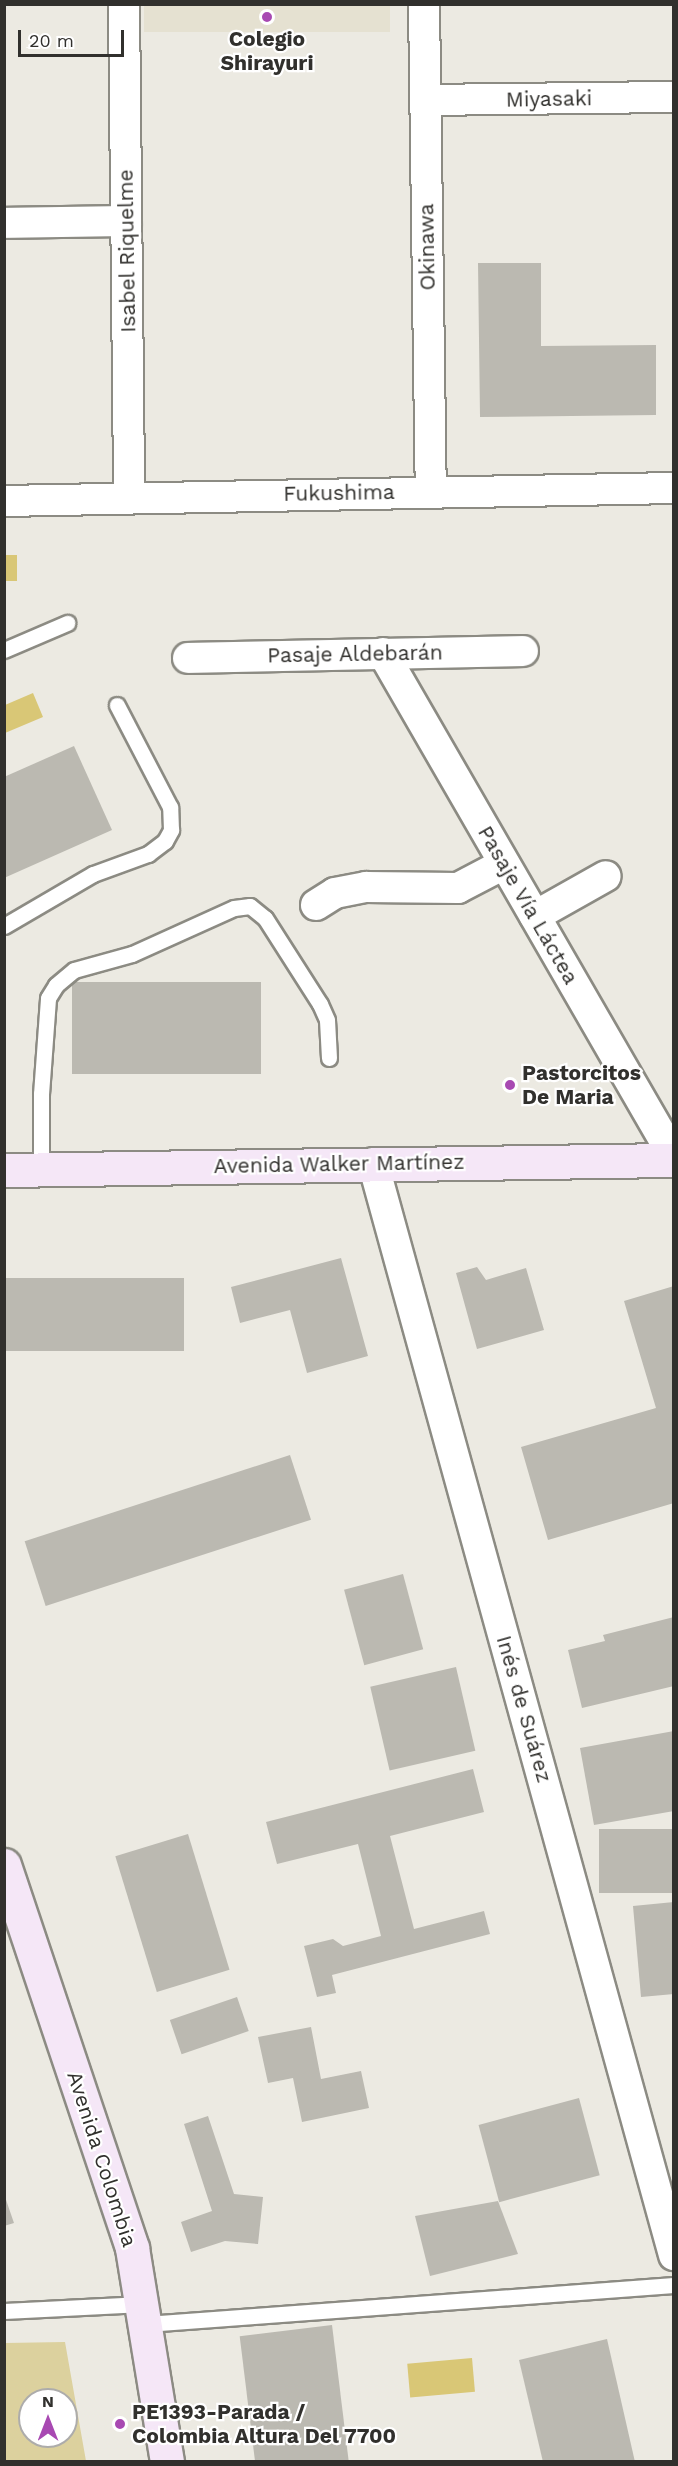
<!DOCTYPE html>
<meta charset="utf-8">
<style>
body{margin:0}
#map{position:relative;width:678px;height:2466px;overflow:hidden;background:#eceae2;font-family:"Work Sans",sans-serif}
div>[style]{position:absolute}
[style*='--x']{left:calc(var(--x)*1px);top:calc(var(--y)*1px);width:calc(var(--w)*1px);rotate:calc(var(--a)*1deg)}
.built>*{inset:0;background:#e5e1d1;transform-origin:0 0}
.green>*{inset:0;background:#dcd19e}
.water>*{inset:0;background:#d9c776;transform-origin:0 0}
.building>*{inset:0;background:#bbb9b1;transform-origin:0 0}
.roads{filter:drop-shadow(2px 0 #8c8b83) drop-shadow(-2px 0 #8c8b83) drop-shadow(0 2px #8c8b83) drop-shadow(0 -2px #8c8b83)}
.lane>*{height:15px;margin:-7.5px;padding:0 7.5px;transform-origin:7.5px;border-radius:7.5px;background:#fff}
.street>*{height:30px;margin:-15px;padding:0 15px;transform-origin:15px;border-radius:15px;background:#fff}
.secondary>*{height:33px;margin:-16.5px;padding:0 16.5px;transform-origin:16.5px;border-radius:16.5px;background:#f5e7f7}
.dots>*{width:16px;height:16px;translate:-50% -50%;box-sizing:border-box;border:3px solid #fff;border-radius:50%}
span{translate:-50% -50%;white-space:nowrap;text-align:center;line-height:1.15;-webkit-text-stroke:4.5px #fff;paint-order:stroke}
.poi-label{font-size:21px;color:#31302d;font-weight:700}
.left{translate:0 -50%;text-align:left}
.street-label{font-size:21px;color:#31302d}
.frame{position:absolute;inset:0;border:6px solid #31302d;pointer-events:none}
.north{position:absolute;left:18px;top:2388px;width:60px;height:60px;box-sizing:border-box;background:#fff;border:2px solid #adacab;border-radius:50%;rotate:0deg;font-size:16px;font-weight:700;line-height:24px;text-align:center;color:#31302d}
.north::after{content:'';display:block;margin:auto;width:21px;height:27px;background:#a849b2;clip-path:polygon(50% 0,100% 100%,50% 72%,0 100%)}
.scale{position:absolute;left:18px;top:30px;width:106px;height:27px;box-sizing:border-box;border:3px solid #31302d;border-top:0;padding-left:8px;font-size:18px;line-height:21px;white-space:nowrap;color:#31302d;-webkit-text-stroke:4px #fff;paint-order:stroke}
</style>
<div id="map">
<div class="built">
<div style="left:144px;top:5px;width:246px;height:27px"></div>
</div>
<div class="green">
<div style="clip-path:polygon(evenodd,65px 2342px,86px 2461px,5px 2461px,5px 2343px,65px 2342px,30px 2400px,66px 2400px,66px 2436px,30px 2436px,30px 2400px)"></div>
</div>
<div class="water">
<div style="left:5px;top:555px;width:12px;height:26px"></div>
<div style="clip-path:polygon(33px 693px,43px 717px,5px 733px,5px 705px)"></div>
<div style="left:472px;top:2358px;width:34px;height:65px;rotate:85deg"></div>
</div>
<div class="building">
<div style="clip-path:polygon(478px 263px,541px 263px,541px 346px,656px 345px,656px 415px,480px 417px)"></div>
<div style="clip-path:polygon(74px 746px,112px 830px,4px 878px,4px 777px)"></div>
<div style="left:72px;top:982px;width:189px;height:92px"></div>
<div style="clip-path:polygon(341px 1258px,368px 1356px,307px 1373px,290px 1310px,240px 1323px,231px 1287px)"></div>
<div style="clip-path:polygon(477px 1267px,486px 1280px,526px 1268px,544px 1330px,477px 1349px,456px 1273px)"></div>
<div style="left:4px;top:1278px;width:180px;height:73px"></div>
<div style="clip-path:polygon(674px 1286px,674px 1503px,548px 1540px,521px 1447px,656px 1408px,624px 1301px)"></div>
<div style="left:290px;top:1455px;width:68px;height:279px;rotate:72deg"></div>
<div style="left:403px;top:1574px;width:78px;height:61px;rotate:75deg"></div>
<div style="clip-path:polygon(674px 1617px,674px 1686px,582px 1708px,568px 1650px,605px 1641px,603px 1635px)"></div>
<div style="left:456px;top:1667px;width:86px;height:88px;rotate:77deg"></div>
<div style="clip-path:polygon(674px 1731px,674px 1811px,594px 1825px,580px 1748px)"></div>
<div style="clip-path:polygon(473px 1769px,484px 1812px,390px 1836px,414px 1929px,484px 1911px,490px 1934px,332px 1975px,336px 1993px,317px 1997px,304px 1946px,333px 1939px,343px 1946px,381px 1936px,358px 1844px,277px 1864px,266px 1822px)"></div>
<div style="left:674px;top:1829px;width:64px;height:75px;rotate:90deg"></div>
<div style="left:188px;top:1834px;width:142px;height:76px;rotate:73deg"></div>
<div style="clip-path:polygon(674px 1902px,674px 1994px,641px 1997px,633px 1906px)"></div>
<div style="left:237px;top:1997px;width:36px;height:71px;rotate:71deg"></div>
<div style="clip-path:polygon(311px 2027px,321px 2079px,361px 2071px,369px 2108px,302px 2122px,293px 2078px,268px 2083px,258px 2037px)"></div>
<div style="left:579px;top:2098px;width:80px;height:104px;rotate:75deg"></div>
<div style="clip-path:polygon(208px 2116px,234px 2194px,263px 2197px,258px 2244px,225px 2241px,191px 2252px,181px 2222px,212px 2211px,184px 2124px)"></div>
<div style="clip-path:polygon(4px 2194px,14px 2223px,4px 2226px)"></div>
<div style="clip-path:polygon(498px 2201px,518px 2254px,430px 2276px,415px 2216px)"></div>
<div style="left:332px;top:2325px;width:138px;height:93px;rotate:83deg"></div>
<div style="clip-path:polygon(607px 2339px,635px 2462px,543px 2462px,519px 2360px)"></div>
</div>
<div class="roads">
<div class="lane">
<div style="--x:4;--y:650;--w:69;--a:-23.2"></div>
<div style="--x:4;--y:926;--w:103;--a:-30.3"></div>
<div style="--x:93;--y:874;--w:59;--a:-20"></div>
<div style="--x:148;--y:854;--w:21;--a:-37"></div>
<div style="--x:165;--y:841;--w:13;--a:-61"></div>
<div style="--x:171;--y:830;--w:23;--a:-92"></div>
<div style="--x:170;--y:807;--w:115;--a:-117.5"></div>
<div style="--x:41;--y:1169;--w:75;--a:-90"></div>
<div style="--x:41;--y:1094;--w:96;--a:-85.8"></div>
<div style="--x:48;--y:998;--w:15;--a:-58"></div>
<div style="--x:56;--y:985;--w:23;--a:-40"></div>
<div style="--x:74;--y:970;--w:60;--a:-15.4"></div>
<div style="--x:132;--y:954;--w:112;--a:-24.3"></div>
<div style="--x:234;--y:908;--w:16;--a:-7"></div>
<div style="--x:250;--y:906;--w:19;--a:39"></div>
<div style="--x:265;--y:918;--w:102;--a:57.4"></div>
<div style="--x:320;--y:1004;--w:17;--a:66"></div>
<div style="--x:327;--y:1020;--w:38;--a:87"></div>
<div style="--x:4;--y:2311;--w:139;--a:-2.9"></div>
<div style="--x:146;--y:2324;--w:529;--a:-4.22"></div>
</div>
<div class="street">
<div style="--x:124;--y:4;--w:494;--a:89.4"></div>
<div style="--x:424;--y:4;--w:486;--a:89.2"></div>
<div style="--x:425;--y:100;--w:249;--a:-0.7"></div>
<div style="--x:4;--y:223;--w:122;--a:-0.9"></div>
<div style="--x:4;--y:501;--w:670;--a:-1.11"></div>
<div style="--x:383;--y:653;--w:582;--a:60"></div>
<div style="--x:188;--y:658;--w:335;--a:-1.2"></div>
<div style="--x:316;--y:905;--w:22;--a:-32"></div>
<div style="--x:335;--y:893;--w:32;--a:-11"></div>
<div style="--x:366;--y:887;--w:92;--a:0.6"></div>
<div style="--x:458;--y:888;--w:52;--a:-27.6"></div>
<div style="--x:535;--y:916;--w:81;--a:-29.4"></div>
<div style="--x:373;--y:1163;--w:1133;--a:74.59"></div>
</div>
<div class="secondary">
<div style="--x:4;--y:1170;--w:670;--a:-0.86"></div>
<div style="--x:4;--y:1865;--w:404;--a:71.5"></div>
<div style="--x:132;--y:2248;--w:217;--a:80.7"></div>
</div>
</div>
<div class="dots">
<div style="left:267px;top:17px;background:#a849b2"></div>
<div style="left:510px;top:1085px;background:#a849b2"></div>
<div style="left:120px;top:2424px;background:#a849b2"></div>
</div>
<div class="poi-label">
<span style="left:267px;top:51px">Colegio<br>Shirayuri</span>
<span class="left" style="left:522px;top:1085px">Pastorcitos<br>De Maria</span>
<span class="left" style="left:132px;top:2424px">PE1393-Parada /<br>Colombia Altura Del 7700</span>
</div>
<div class="street-label">
<span style="left:549px;top:99px;rotate:-1deg">Miyasaki</span>
<span style="left:427px;top:247px;rotate:-91deg">Okinawa</span>
<span style="left:127px;top:251px;rotate:-91deg">Isabel Riquelme</span>
<span style="left:339px;top:493px;rotate:-1deg">Fukushima</span>
<span style="left:355px;top:654px;rotate:-1deg">Pasaje Aldebarán</span>
<span style="left:528px;top:905px;rotate:60deg">Pasaje Vía Láctea</span>
<span style="left:339px;top:1164px;rotate:-1deg">Avenida Walker Martínez</span>
<span style="left:524px;top:1709px;rotate:74deg">Inés de Suárez</span>
<span style="left:102px;top:2159px;rotate:72deg">Avenida Colombia</span>
</div>
<div class="frame"></div>
<div class="north">N</div>
<div class="scale">20 m</div>
</div>
